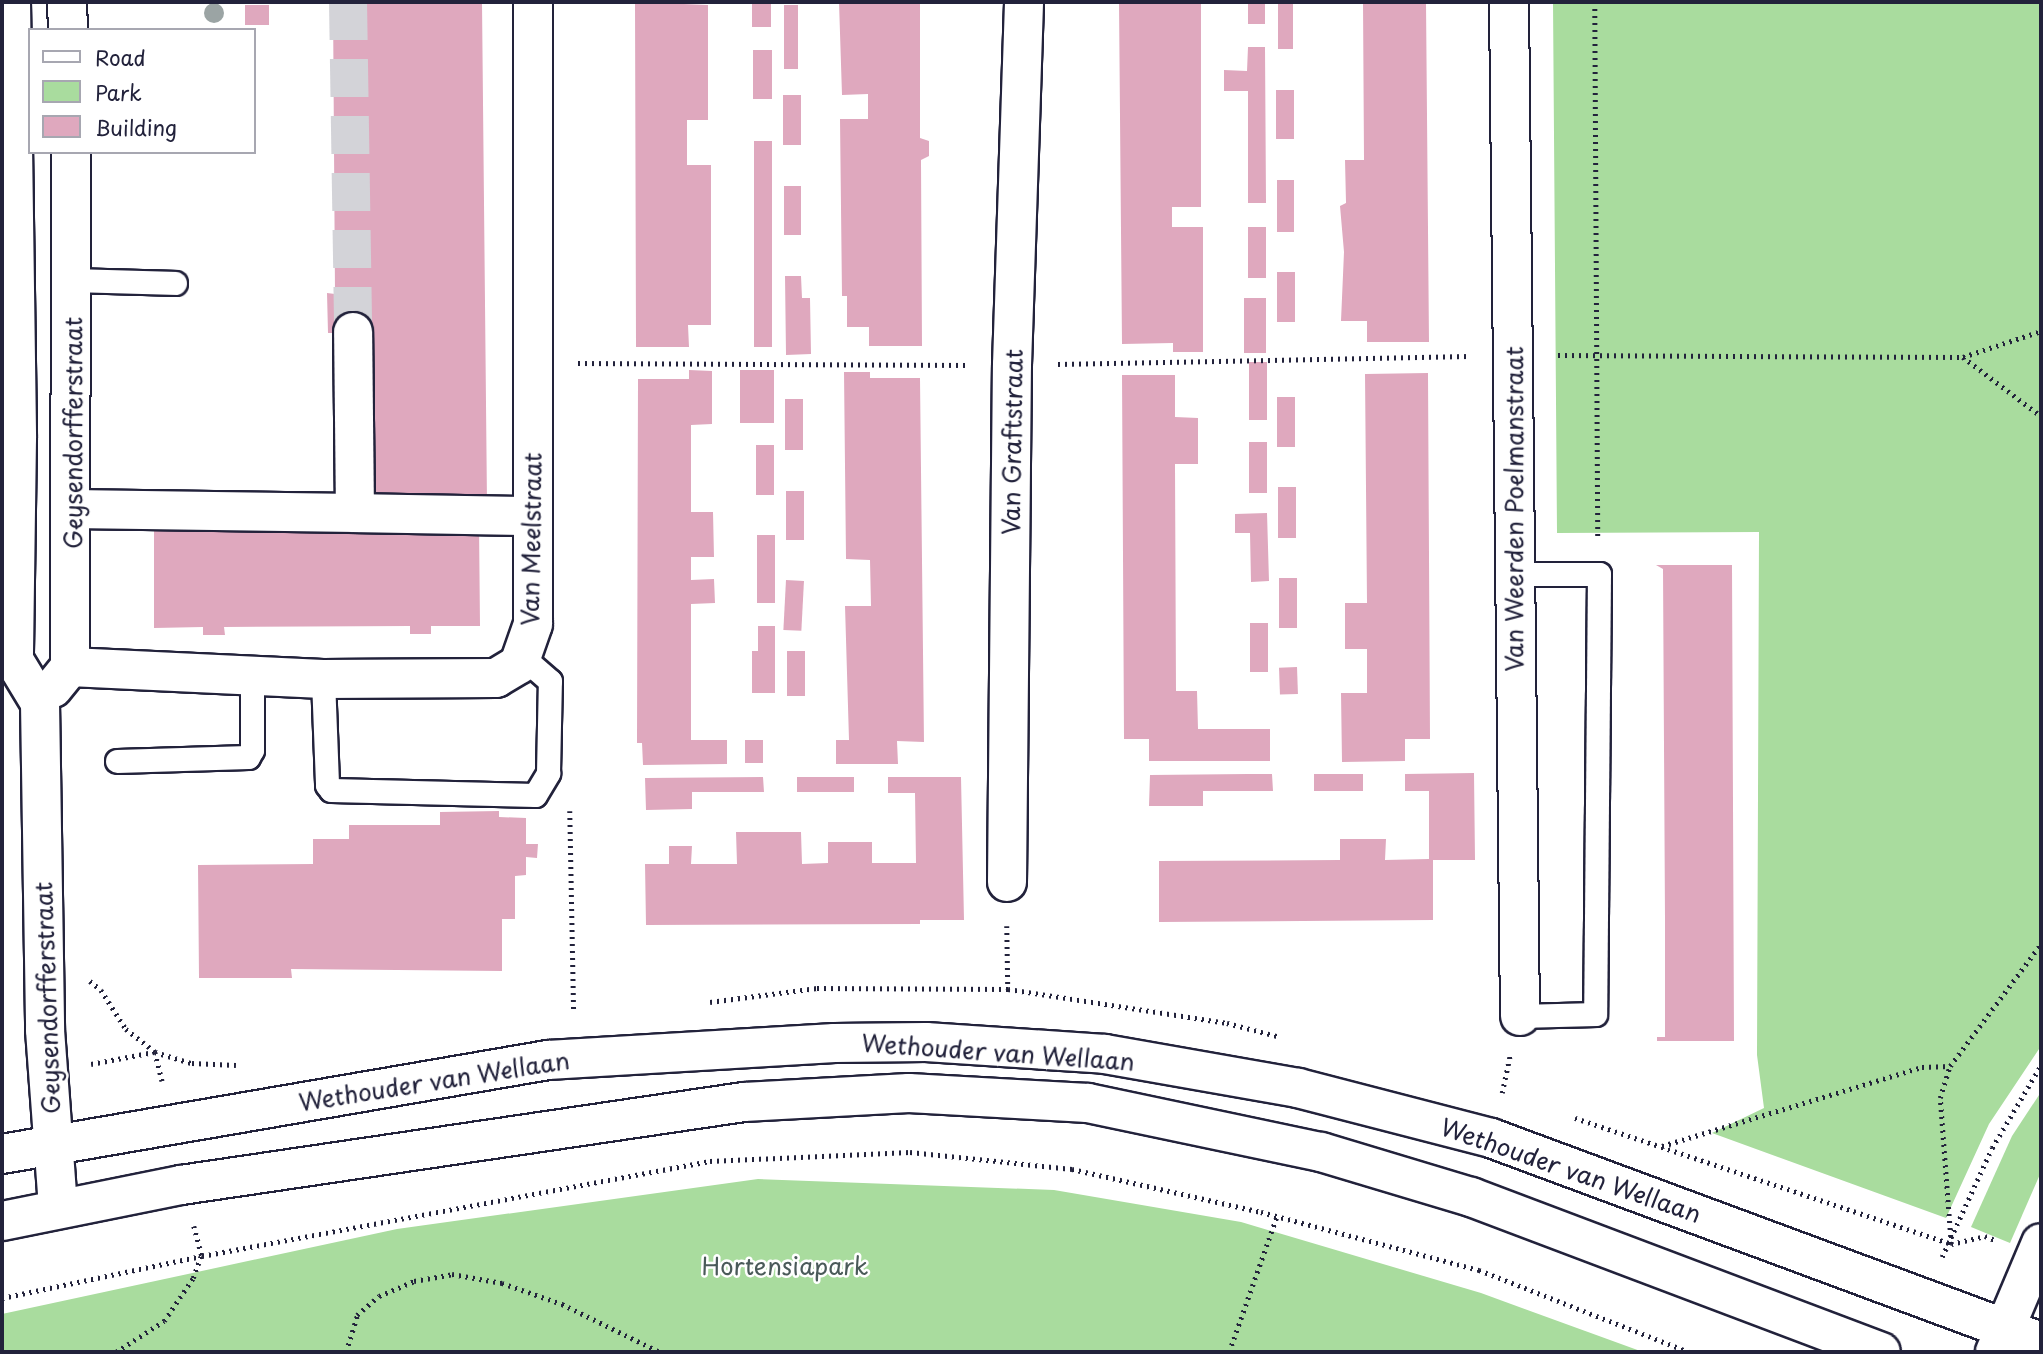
<!DOCTYPE html>
<style>
body{margin:0}
#map{position:relative;width:2043px;height:1354px;overflow:hidden;background:#fff;font-family:"Playpen Sans",sans-serif}
div>[style]{position:absolute}
[style*='--x']{left:calc(var(--x)*1px);top:calc(var(--y)*1px);width:calc(var(--w)*1px);rotate:calc(var(--a)*1deg)}
.green>*{inset:0;background:#a9dc9e}
.building>*{inset:0;background:#dfa8be;transform-origin:0 0}
.street-tunnel>*{height:38px;margin-top:-19px;transform-origin:0;background:repeating-linear-gradient(90deg,#d3d3d8 0 38px,transparent 0 57px)}
.path>*{height:4.5px;margin-top:-2.25px;transform-origin:0;background:repeating-linear-gradient(90deg,#22223b 0 2px,transparent 0 7px)}
.roads{filter:drop-shadow(2px 0 #22223b) drop-shadow(-2px 0 #22223b) drop-shadow(0 2px #22223b) drop-shadow(0 -2px #22223b)}
.lane>*{height:23px;margin:-11.5px;padding:0 11.5px;transform-origin:11.5px;border-radius:11.5px;background:#fff}
.street>*{height:38px;margin:-19px;padding:0 19px;transform-origin:19px;border-radius:19px;background:#fff}
.secondary>*{height:38px;margin:-19px;padding:0 19px;transform-origin:19px;border-radius:19px;background:#fff}
.trees>*{width:20px;height:20px;margin:-10px;border-radius:50%;background:#9ba4a4}
span{translate:-50% -50%;white-space:nowrap;text-align:center;line-height:1.15;-webkit-text-stroke:5px #fff;paint-order:stroke}
.street-label{font-size:24px;color:#22223b}
.park-label{font-size:24px;color:#4a5a59}
.frame{position:absolute;inset:0;border:4px solid #22223b;pointer-events:none}
.legend{position:absolute;left:28px;top:28px;width:228px;height:126px;box-sizing:border-box;background:#fff;border:2px solid #a7a7b1;margin:0;padding:9px 12px;list-style:none;font-size:21px;color:#22223b}
.legend li{display:flex;align-items:center;gap:14px;height:35px}
.legend b{width:35px;border:2px solid #a7a7b1}
</style>
<div id="map">
<div class="green">
<div style="clip-path:polygon(1553px 2px,2041px 2px,2041px 1046px,1989px 1124px,1946px 1218px,1712px 1133px,1764px 1108px,1757px 1055px,1759px 532px,1557px 533px)"></div>
<div style="clip-path:polygon(2041px 1092px,2041px 1172px,2010px 1243px,1971px 1227px,2012px 1136px)"></div>
<div style="clip-path:polygon(758px 1179px,1054px 1190px,1241px 1222px,1481px 1293px,1643px 1352px,2px 1352px,2px 1314px,397px 1229px)"></div>
</div>
<div class="building">
<div style="clip-path:polygon(333px 2px,482px 2px,487px 503px,365px 509px,363px 333px,328px 333px,327px 293px,335px 294px)"></div>
<div style="clip-path:polygon(635px 2px,708px 5px,708px 120px,687px 120px,687px 165px,711px 165px,711px 325px,688px 325px,689px 347px,636px 347px)"></div>
<div style="left:752px;top:2px;width:19px;height:25px"></div>
<div style="clip-path:polygon(839px 2px,920px 2px,920px 138px,929px 141px,929px 156px,921px 160px,922px 346px,869px 346px,869px 327px,847px 327px,847px 296px,842px 296px,840px 119px,868px 119px,868px 94px,842px 95px)"></div>
<div style="clip-path:polygon(1119px 2px,1201px 2px,1201px 207px,1172px 207px,1172px 227px,1203px 227px,1203px 352px,1173px 352px,1173px 343px,1122px 344px)"></div>
<div style="left:1248px;top:2px;width:17px;height:22px"></div>
<div style="left:1278px;top:2px;width:15px;height:47px"></div>
<div style="clip-path:polygon(1363px 2px,1426px 2px,1429px 342px,1367px 342px,1367px 321px,1341px 321px,1344px 252px,1340px 206px,1346px 203px,1345px 160px,1364px 160px)"></div>
<div style="left:245px;top:5px;width:24px;height:20px"></div>
<div style="left:784px;top:5px;width:14px;height:64px"></div>
<div style="clip-path:polygon(1248px 47px,1265px 47px,1266px 203px,1248px 203px,1248px 91px,1224px 91px,1224px 70px,1247px 71px)"></div>
<div style="left:753px;top:50px;width:19px;height:49px"></div>
<div style="left:1276px;top:90px;width:18px;height:49px"></div>
<div style="left:783px;top:95px;width:18px;height:50px"></div>
<div style="left:754px;top:141px;width:18px;height:206px"></div>
<div style="left:1277px;top:180px;width:17px;height:52px"></div>
<div style="left:784px;top:186px;width:17px;height:49px"></div>
<div style="left:1266px;top:227px;width:51px;height:18px;rotate:90deg"></div>
<div style="left:1277px;top:272px;width:18px;height:50px"></div>
<div style="clip-path:polygon(785px 276px,801px 276px,802px 298px,810px 298px,811px 354px,786px 355px)"></div>
<div style="left:1244px;top:298px;width:22px;height:55px"></div>
<div style="left:1249px;top:362px;width:18px;height:58px"></div>
<div style="clip-path:polygon(689px 370px,712px 371px,712px 424px,691px 425px,691px 512px,713px 512px,714px 557px,691px 557px,691px 580px,714px 579px,715px 603px,691px 604px,691px 740px,727px 740px,727px 764px,643px 765px,642px 743px,637px 743px,638px 379px,689px 379px)"></div>
<div style="left:740px;top:370px;width:34px;height:53px"></div>
<div style="clip-path:polygon(844px 372px,870px 372px,870px 378px,920px 378px,924px 742px,897px 741px,898px 764px,836px 764px,836px 740px,849px 740px,845px 606px,871px 606px,870px 560px,846px 559px)"></div>
<div style="clip-path:polygon(1428px 373px,1430px 739px,1405px 739px,1405px 761px,1342px 762px,1341px 693px,1367px 693px,1367px 649px,1345px 649px,1345px 603px,1367px 603px,1365px 374px)"></div>
<div style="clip-path:polygon(1122px 375px,1175px 375px,1175px 417px,1198px 418px,1198px 464px,1175px 464px,1176px 691px,1197px 691px,1198px 729px,1270px 729px,1270px 761px,1149px 761px,1149px 739px,1124px 739px)"></div>
<div style="left:1277px;top:397px;width:18px;height:50px"></div>
<div style="left:785px;top:399px;width:18px;height:51px"></div>
<div style="left:1249px;top:442px;width:18px;height:51px"></div>
<div style="left:756px;top:445px;width:18px;height:50px"></div>
<div style="left:1278px;top:487px;width:18px;height:51px"></div>
<div style="left:786px;top:491px;width:18px;height:49px"></div>
<div style="clip-path:polygon(1267px 513px,1269px 581px,1251px 582px,1250px 533px,1235px 533px,1235px 514px)"></div>
<div style="clip-path:polygon(479px 524px,480px 626px,431px 626px,431px 634px,410px 634px,410px 626px,224px 627px,225px 635px,203px 635px,203px 627px,154px 628px,154px 525px)"></div>
<div style="left:757px;top:535px;width:18px;height:68px"></div>
<div style="clip-path:polygon(1656px 565px,1732px 565px,1734px 1041px,1657px 1041px,1657px 1037px,1665px 1037px,1665px 921px,1663px 569px)"></div>
<div style="left:1279px;top:578px;width:18px;height:50px"></div>
<div style="left:786px;top:580px;width:18px;height:50px;rotate:3deg"></div>
<div style="left:1250px;top:623px;width:18px;height:49px"></div>
<div style="clip-path:polygon(758px 626px,775px 626px,775px 693px,752px 693px,752px 651px,758px 651px)"></div>
<div style="left:787px;top:651px;width:18px;height:45px"></div>
<div style="left:1297px;top:667px;width:27px;height:18px;rotate:88deg"></div>
<div style="left:745px;top:740px;width:18px;height:23px"></div>
<div style="clip-path:polygon(1474px 773px,1475px 860px,1433px 860px,1433px 920px,1159px 922px,1159px 861px,1340px 860px,1340px 839px,1386px 839px,1385px 860px,1429px 859px,1429px 791px,1405px 791px,1405px 774px)"></div>
<div style="clip-path:polygon(1248px 774px,1272px 774px,1273px 791px,1203px 791px,1203px 806px,1149px 806px,1150px 775px)"></div>
<div style="left:1314px;top:774px;width:49px;height:17px"></div>
<div style="clip-path:polygon(763px 777px,764px 792px,692px 792px,692px 809px,646px 810px,645px 778px)"></div>
<div style="left:797px;top:777px;width:57px;height:15px"></div>
<div style="clip-path:polygon(888px 777px,961px 777px,964px 920px,920px 920px,920px 924px,646px 925px,645px 864px,669px 864px,669px 846px,692px 846px,691px 864px,737px 864px,736px 832px,801px 832px,802px 864px,828px 863px,828px 842px,872px 842px,872px 863px,916px 863px,915px 793px,888px 793px)"></div>
<div style="clip-path:polygon(499px 811px,499px 817px,526px 818px,526px 844px,538px 844px,537px 858px,526px 857px,526px 875px,515px 876px,515px 919px,502px 919px,502px 971px,291px 969px,292px 978px,199px 978px,198px 865px,313px 864px,313px 839px,349px 839px,349px 825px,440px 825px,440px 812px)"></div>
</div>
<div class="street-tunnel">
<div style="--x:348;--y:2;--w:330;--a:89.1"></div>
</div>
<div class="path">
<div style="--x:1595;--y:2;--w:536;--a:89.68"></div>
<div style="--x:1558;--y:355;--w:405;--a:0.3"></div>
<div style="--x:1963;--y:357;--w:98;--a:37.1"></div>
<div style="--x:1963;--y:357;--w:82;--a:-18.4"></div>
<div style="--x:578;--y:363;--w:390;--a:0.3"></div>
<div style="--x:1058;--y:364;--w:411;--a:-1.1"></div>
<div style="--x:570;--y:811;--w:202;--a:88.9"></div>
<div style="--x:1007;--y:926;--w:63;--a:89.1"></div>
<div style="--x:90;--y:981;--w:14;--a:39"></div>
<div style="--x:101;--y:990;--w:46;--a:57.3"></div>
<div style="--x:126;--y:1029;--w:37;--a:38"></div>
<div style="--x:155;--y:1052;--w:39;--a:17"></div>
<div style="--x:192;--y:1063;--w:44;--a:2.6"></div>
<div style="--x:710;--y:1002;--w:108;--a:-7.5"></div>
<div style="--x:817;--y:988;--w:191;--a:0.3"></div>
<div style="--x:1008;--y:989;--w:222;--a:8.8"></div>
<div style="--x:1227;--y:1023;--w:52;--a:14.6"></div>
<div style="--x:155;--y:1052;--w:30;--a:76"></div>
<div style="--x:91;--y:1064;--w:64;--a:-10.8"></div>
<div style="--x:1502;--y:1093;--w:38;--a:-78"></div>
<div style="--x:1575;--y:1118;--w:397;--a:18.5"></div>
<div style="--x:1951;--y:1244;--w:35;--a:-13"></div>
<div style="--x:1985;--y:1236;--w:11;--a:22"></div>
<div style="--x:1662;--y:1146;--w:272;--a:-16.9"></div>
<div style="--x:1922;--y:1067;--w:28;--a:-2"></div>
<div style="--x:194;--y:1226;--w:31;--a:75"></div>
<div style="--x:1951;--y:1244;--w:146;--a:-94.3"></div>
<div style="--x:1940;--y:1098;--w:34;--a:-73"></div>
<div style="--x:1950;--y:1066;--w:152;--a:-53.3"></div>
<div style="--x:1942;--y:1257;--w:120;--a:-65.4"></div>
<div style="--x:1992;--y:1148;--w:96;--a:-59.4"></div>
<div style="--x:2;--y:1298;--w:204;--a:-11.9"></div>
<div style="--x:202;--y:1256;--w:517;--a:-10.59"></div>
<div style="--x:710;--y:1161;--w:200;--a:-2.6"></div>
<div style="--x:910;--y:1152;--w:163;--a:6"></div>
<div style="--x:1072;--y:1169;--w:194;--a:12.8"></div>
<div style="--x:1261;--y:1212;--w:226;--a:14.9"></div>
<div style="--x:1479;--y:1270;--w:225;--a:21.3"></div>
<div style="--x:116;--y:1352;--w:57;--a:-32.9"></div>
<div style="--x:164;--y:1321;--w:52;--a:-56"></div>
<div style="--x:193;--y:1278;--w:23;--a:-70"></div>
<div style="--x:346;--y:1352;--w:39;--a:-73"></div>
<div style="--x:357;--y:1315;--w:29;--a:-41"></div>
<div style="--x:379;--y:1296;--w:38;--a:-23"></div>
<div style="--x:414;--y:1281;--w:39;--a:-10"></div>
<div style="--x:452;--y:1274;--w:51;--a:10.2"></div>
<div style="--x:502;--y:1283;--w:64;--a:19.3"></div>
<div style="--x:562;--y:1304;--w:109;--a:26.1"></div>
<div style="--x:1229;--y:1352;--w:144;--a:-70.6"></div>
</div>
<div class="roads">
<div class="lane">
<div style="--x:74;--y:280;--w:101;--a:1.7"></div>
<div style="--x:1514;--y:574;--w:85;--a:0"></div>
<div style="--x:1599;--y:574;--w:440;--a:90.5"></div>
<div style="--x:1595;--y:1014;--w:75;--a:178.5"></div>
<div style="--x:323;--y:679;--w:106;--a:87.8"></div>
<div style="--x:327;--y:785;--w:6;--a:51"></div>
<div style="--x:331;--y:790;--w:204;--a:1.4"></div>
<div style="--x:535;--y:795;--w:26;--a:-59"></div>
<div style="--x:548;--y:773;--w:92;--a:-88.8"></div>
<div style="--x:550;--y:681;--w:37;--a:-139"></div>
<div style="--x:117;--y:761;--w:131;--a:-1.7"></div>
<div style="--x:248;--y:757;--w:8;--a:-60"></div>
<div style="--x:252;--y:750;--w:73;--a:-90"></div>
</div>
<div class="street">
<div style="--x:11;--y:2;--w:436;--a:89.2"></div>
<div style="--x:17;--y:438;--w:222;--a:90.8"></div>
<div style="--x:14;--y:660;--w:50;--a:58.8"></div>
<div style="--x:40;--y:703;--w:327;--a:89.1"></div>
<div style="--x:45;--y:1030;--w:178;--a:85.8"></div>
<div style="--x:67;--y:2;--w:28;--a:88"></div>
<div style="--x:1509;--y:2;--w:1014;--a:89.38"></div>
<div style="--x:73;--y:509;--w:282;--a:0.8"></div>
<div style="--x:355;--y:513;--w:181;--a:-90.6"></div>
<div style="--x:355;--y:513;--w:177;--a:1"></div>
<div style="--x:70;--y:667;--w:253;--a:2.7"></div>
<div style="--x:323;--y:679;--w:173;--a:-0.3"></div>
<div style="--x:496;--y:678;--w:27;--a:-31"></div>
<div style="--x:519;--y:664;--w:42;--a:-70.7"></div>
<div style="--x:533;--y:624;--w:622;--a:-90"></div>
<div style="--x:53;--y:688;--w:27;--a:-51"></div>
<div style="--x:70;--y:667;--w:515;--a:-89.89"></div>
<div style="--x:1007;--y:882;--w:517;--a:-89.45"></div>
<div style="--x:1012;--y:365;--w:363;--a:-88.1"></div>
<div style="--x:1995;--y:1352;--w:118;--a:-67.1"></div>
</div>
<div class="secondary">
<div style="--x:2;--y:1154;--w:554;--a:-9.77"></div>
<div style="--x:548;--y:1060;--w:287;--a:-3.4"></div>
<div style="--x:834;--y:1043;--w:92;--a:-0.6"></div>
<div style="--x:926;--y:1042;--w:179;--a:3.8"></div>
<div style="--x:1105;--y:1054;--w:196;--a:10"></div>
<div style="--x:1298;--y:1088;--w:199;--a:14.5"></div>
<div style="--x:1491;--y:1138;--w:587;--a:20.35"></div>
<div style="--x:2;--y:1221;--w:183;--a:-11.4"></div>
<div style="--x:181;--y:1185;--w:569;--a:-8.39"></div>
<div style="--x:744;--y:1102;--w:165;--a:-3.1"></div>
<div style="--x:909;--y:1093;--w:179;--a:3.2"></div>
<div style="--x:1088;--y:1103;--w:238;--a:11.9"></div>
<div style="--x:1321;--y:1152;--w:157;--a:16.7"></div>
<div style="--x:1471;--y:1197;--w:438;--a:20.7"></div>
</div>
</div>
<div class="trees">
<div style="left:214px;top:13px"></div>
</div>
<div class="street-label">
<span style="left:73px;top:433px;rotate:-90deg">Geysendorfferstraat</span>
<span style="left:1012px;top:442px;rotate:-89deg">Van Graftstraat</span>
<span style="left:1514px;top:509px;rotate:-90deg">Van Weerden Poelmanstraat</span>
<span style="left:531px;top:539px;rotate:-89deg">Van Meelstraat</span>
<span style="left:47px;top:998px;rotate:-92deg">Geysendorfferstraat</span>
<span style="left:998px;top:1052px;rotate:4deg">Wethouder van Wellaan</span>
<span style="left:434px;top:1081px;rotate:-9deg">Wethouder van Wellaan</span>
<span style="left:1571px;top:1170px;rotate:19deg">Wethouder van Wellaan</span>
</div>
<div class="park-label">
<span style="left:785px;top:1266px">Hortensiapark</span>
</div>
<div class="frame"></div>
<ul class="legend">
<li><b style="height:9px;background:#fff"></b>Road</li>
<li><b style="height:19px;background:#a9dc9e"></b>Park</li>
<li><b style="height:19px;background:#dfa8be"></b>Building</li>
</ul>
</div>
